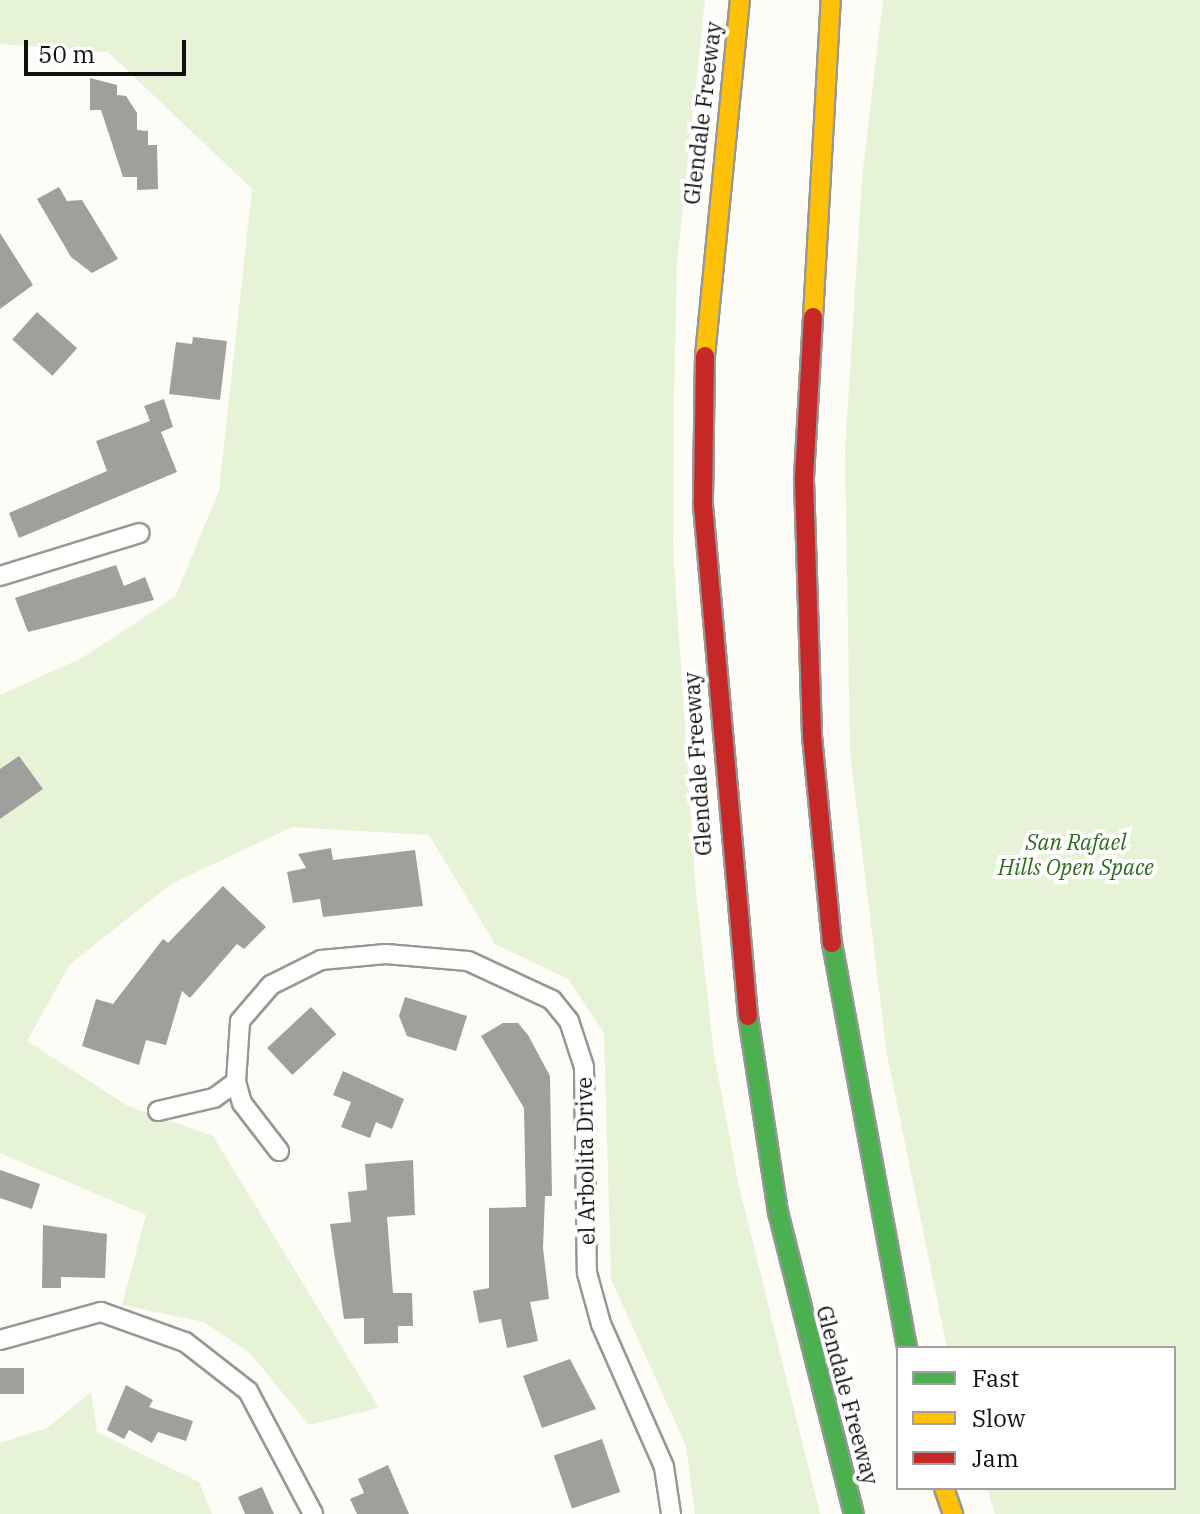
<!DOCTYPE html>
<style>
body{margin:0}
#map{position:relative;width:1200px;height:1514px;overflow:hidden;background:#fdfcf7;font-family:"IBM Plex Serif",serif}
div>[style]{position:absolute}
[style*='--x']{left:calc(var(--x)*1px);top:calc(var(--y)*1px);width:calc(var(--w)*1px);rotate:calc(var(--a)*1deg)}
.green>*{inset:0;background:#e7f3d7}
.building>*{inset:0;background:#a19f9c;transform-origin:0 0}
.roads{filter:drop-shadow(2px 0 #979795) drop-shadow(-2px 0 #979795) drop-shadow(0 2px #979795) drop-shadow(0 -2px #979795)}
.street>*{height:18px;margin:-9px;padding:0 9px;transform-origin:9px;border-radius:9px;background:#fffffe}
.fast>*{height:18px;margin:-9px;padding:0 9px;transform-origin:9px;border-radius:9px;background:#4caf50}
.slow>*{height:18px;margin:-9px;padding:0 9px;transform-origin:9px;border-radius:9px;background:#ffc107}
.jam>*{height:18px;margin:-9px;padding:0 9px;transform-origin:9px;border-radius:9px;background:#c62828}
span{translate:-50% -50%;white-space:nowrap;text-align:center;line-height:1.15;-webkit-text-stroke:8px #fff;paint-order:stroke}
.street-label{font-size:22px;color:#111}
.park-label{font-size:22px;color:#2f6b1f;font-style:italic}
.legend{position:absolute;left:896px;top:1346px;width:280px;height:144px;box-sizing:border-box;background:#fff;border:2px solid #a0a0a0;margin:0;padding:10px 14px;list-style:none;font-size:24px;color:#111}
.legend li{display:flex;align-items:center;gap:16px;height:40px}
.legend b{width:40px;border:2px solid #a0a0a0}
.scale{position:absolute;left:24px;top:40px;width:162px;height:36px;box-sizing:border-box;border:4px solid #111;border-top:0;padding-left:10px;font-size:24px;line-height:28px;white-space:nowrap;color:#111;-webkit-text-stroke:6px #fff;paint-order:stroke}
</style>
<div id="map">
<div class="green">
<div style="clip-path:polygon(0 0,705px 0,677px 262px,674px 395px,673px 547px,696px 893px,714px 1054px,739px 1187px,820px 1514px,695px 1514px,686px 1446px,611px 1279px,604px 1033px,568px 979px,495px 944px,429px 835px,292px 827px,171px 884px,70px 964px,27px 1041px,128px 1106px,213px 1136px,379px 1408px,309px 1425px,250px 1353px,204px 1322px,122px 1305px,146px 1215px,0 1153px,0 695px,82px 658px,175px 597px,219px 491px,252px 189px,108px 52px,0 44px)"></div>
<div style="clip-path:polygon(883px 0,1200px 0,1200px 1514px,995px 1514px,987px 1488px,1174px 1488px,1174px 1348px,947px 1348px,887px 1055px,850px 753px,845px 451px,862px 178px)"></div>
<div style="clip-path:polygon(91px 1392px,97px 1432px,199px 1482px,212px 1514px,0 1514px,0 1443px,47px 1428px)"></div>
</div>
<div class="building">
<div style="clip-path:polygon(90px 78px,117px 85px,117px 95px,126px 96px,137px 113px,137px 130px,148px 131px,148px 145px,157px 145px,158px 189px,137px 190px,137px 177px,123px 177px,101px 110px,90px 110px)"></div>
<div style="clip-path:polygon(59px 187px,67px 201px,82px 200px,118px 259px,92px 273px,71px 257px,37px 199px)"></div>
<div style="clip-path:polygon(0 233px,33px 285px,0 309px)"></div>
<div style="left:37px;top:312px;width:54px;height:37px;rotate:42deg"></div>
<div style="clip-path:polygon(193px 337px,227px 341px,220px 400px,169px 394px,176px 342px,192px 344px)"></div>
<div style="clip-path:polygon(164px 399px,173px 427px,161px 432px,177px 472px,19px 538px,9px 513px,107px 471px,96px 441px,150px 421px,144px 406px)"></div>
<div style="clip-path:polygon(116px 565px,124px 586px,145px 577px,154px 600px,28px 632px,15px 598px)"></div>
<div style="clip-path:polygon(19px 756px,43px 789px,0 819px,0 769px)"></div>
<div style="clip-path:polygon(331px 848px,333px 860px,415px 850px,423px 906px,323px 917px,320px 899px,293px 903px,287px 872px,306px 868px,298px 854px)"></div>
<div style="clip-path:polygon(223px 886px,266px 927px,244px 949px,237px 944px,190px 998px,182px 991px,166px 1045px,146px 1040px,139px 1065px,82px 1046px,96px 999px,113px 1004px,163px 939px,168px 943px)"></div>
<div style="clip-path:polygon(405px 997px,467px 1016px,456px 1051px,407px 1036px,399px 1016px)"></div>
<div style="left:311px;top:1007px;width:37px;height:60px;rotate:47deg"></div>
<div style="clip-path:polygon(503px 1023px,518px 1023px,528px 1035px,550px 1076px,552px 1196px,545px 1196px,543px 1248px,549px 1299px,530px 1302px,538px 1341px,507px 1348px,501px 1319px,479px 1323px,473px 1291px,489px 1288px,489px 1208px,526px 1207px,524px 1108px,481px 1036px)"></div>
<div style="clip-path:polygon(343px 1071px,404px 1099px,392px 1129px,376px 1122px,370px 1138px,341px 1127px,351px 1102px,333px 1095px)"></div>
<div style="clip-path:polygon(413px 1160px,415px 1215px,387px 1217px,393px 1293px,412px 1293px,413px 1326px,398px 1326px,398px 1343px,364px 1344px,364px 1318px,344px 1319px,330px 1224px,351px 1222px,348px 1192px,367px 1190px,365px 1164px)"></div>
<div style="clip-path:polygon(0 1170px,40px 1184px,32px 1209px,0 1198px)"></div>
<div style="clip-path:polygon(43px 1225px,107px 1234px,105px 1278px,61px 1277px,61px 1288px,42px 1288px)"></div>
<div style="clip-path:polygon(570px 1359px,596px 1409px,542px 1428px,523px 1376px)"></div>
<div style="left:0;top:1368px;width:24px;height:26px"></div>
<div style="clip-path:polygon(126px 1385px,153px 1400px,149px 1407px,193px 1421px,186px 1441px,158px 1432px,152px 1443px,129px 1430px,124px 1439px,107px 1430px)"></div>
<div style="left:602px;top:1439px;width:56px;height:51px;rotate:71deg"></div>
<div style="clip-path:polygon(388px 1465px,409px 1514px,357px 1514px,350px 1499px,364px 1493px,358px 1479px)"></div>
<div style="clip-path:polygon(262px 1487px,274px 1514px,245px 1514px,238px 1497px)"></div>
</div>
<div class="roads">
<div class="street">
<div style="--x:0;--y:576;--w:146;--a:-17.1"></div>
<div style="--x:158;--y:1111;--w:57;--a:-13.1"></div>
<div style="--x:214;--y:1098;--w:27;--a:-36"></div>
<div style="--x:279;--y:1151;--w:61;--a:-127.6"></div>
<div style="--x:242;--y:1103;--w:22;--a:-106"></div>
<div style="--x:236;--y:1082;--w:61;--a:-86.2"></div>
<div style="--x:240;--y:1021;--w:48;--a:-49.3"></div>
<div style="--x:271;--y:985;--w:56;--a:-26.6"></div>
<div style="--x:321;--y:960;--w:65;--a:-5.3"></div>
<div style="--x:386;--y:954;--w:82;--a:4.9"></div>
<div style="--x:468;--y:961;--w:93;--a:24.9"></div>
<div style="--x:552;--y:1000;--w:27;--a:51"></div>
<div style="--x:569;--y:1021;--w:48;--a:71.9"></div>
<div style="--x:584;--y:1067;--w:206;--a:89.2"></div>
<div style="--x:587;--y:1273;--w:53;--a:74.6"></div>
<div style="--x:601;--y:1324;--w:156;--a:66.2"></div>
<div style="--x:664;--y:1467;--w:48;--a:81.5"></div>
<div style="--x:0;--y:1340;--w:105;--a:-15.5"></div>
<div style="--x:101;--y:1312;--w:89;--a:19.7"></div>
<div style="--x:185;--y:1342;--w:80;--a:37.9"></div>
<div style="--x:248;--y:1391;--w:139;--a:62.1"></div>
</div>
<div class="fast">
<div style="--x:832;--y:943;--w:412;--a:79.5"></div>
<div style="--x:748;--y:1016;--w:198;--a:81.3"></div>
<div style="--x:778;--y:1212;--w:311;--a:75.9"></div>
</div>
<div class="slow">
<div style="--x:813;--y:317;--w:318;--a:-86.8"></div>
<div style="--x:705;--y:356;--w:358;--a:-84.4"></div>
<div style="--x:944;--y:1488;--w:28;--a:71"></div>
</div>
<div class="jam">
<div style="--x:813;--y:317;--w:163;--a:93.2"></div>
<div style="--x:804;--y:480;--w:256;--a:88.2"></div>
<div style="--x:812;--y:736;--w:208;--a:84.5"></div>
<div style="--x:705;--y:356;--w:149;--a:90.8"></div>
<div style="--x:703;--y:505;--w:513;--a:84.97"></div>
</div>
</div>
<div class="street-label">
<span style="left:702px;top:113px;rotate:-83deg">Glendale Freeway</span>
<span style="left:697px;top:764px;rotate:-94deg">Glendale Freeway</span>
<span style="left:585px;top:1161px;rotate:-91deg">el Arbolita Drive</span>
<span style="left:848px;top:1395px;rotate:75deg">Glendale Freeway</span>
</div>
<div class="park-label">
<span style="left:1076px;top:854px">San Rafael<br>Hills Open Space</span>
</div>
<ul class="legend">
<li><b style="height:10px;background:#4caf50"></b>Fast</li>
<li><b style="height:10px;background:#ffc107"></b>Slow</li>
<li><b style="height:10px;background:#c62828"></b>Jam</li>
</ul>
<div class="scale">50 m</div>
</div>
